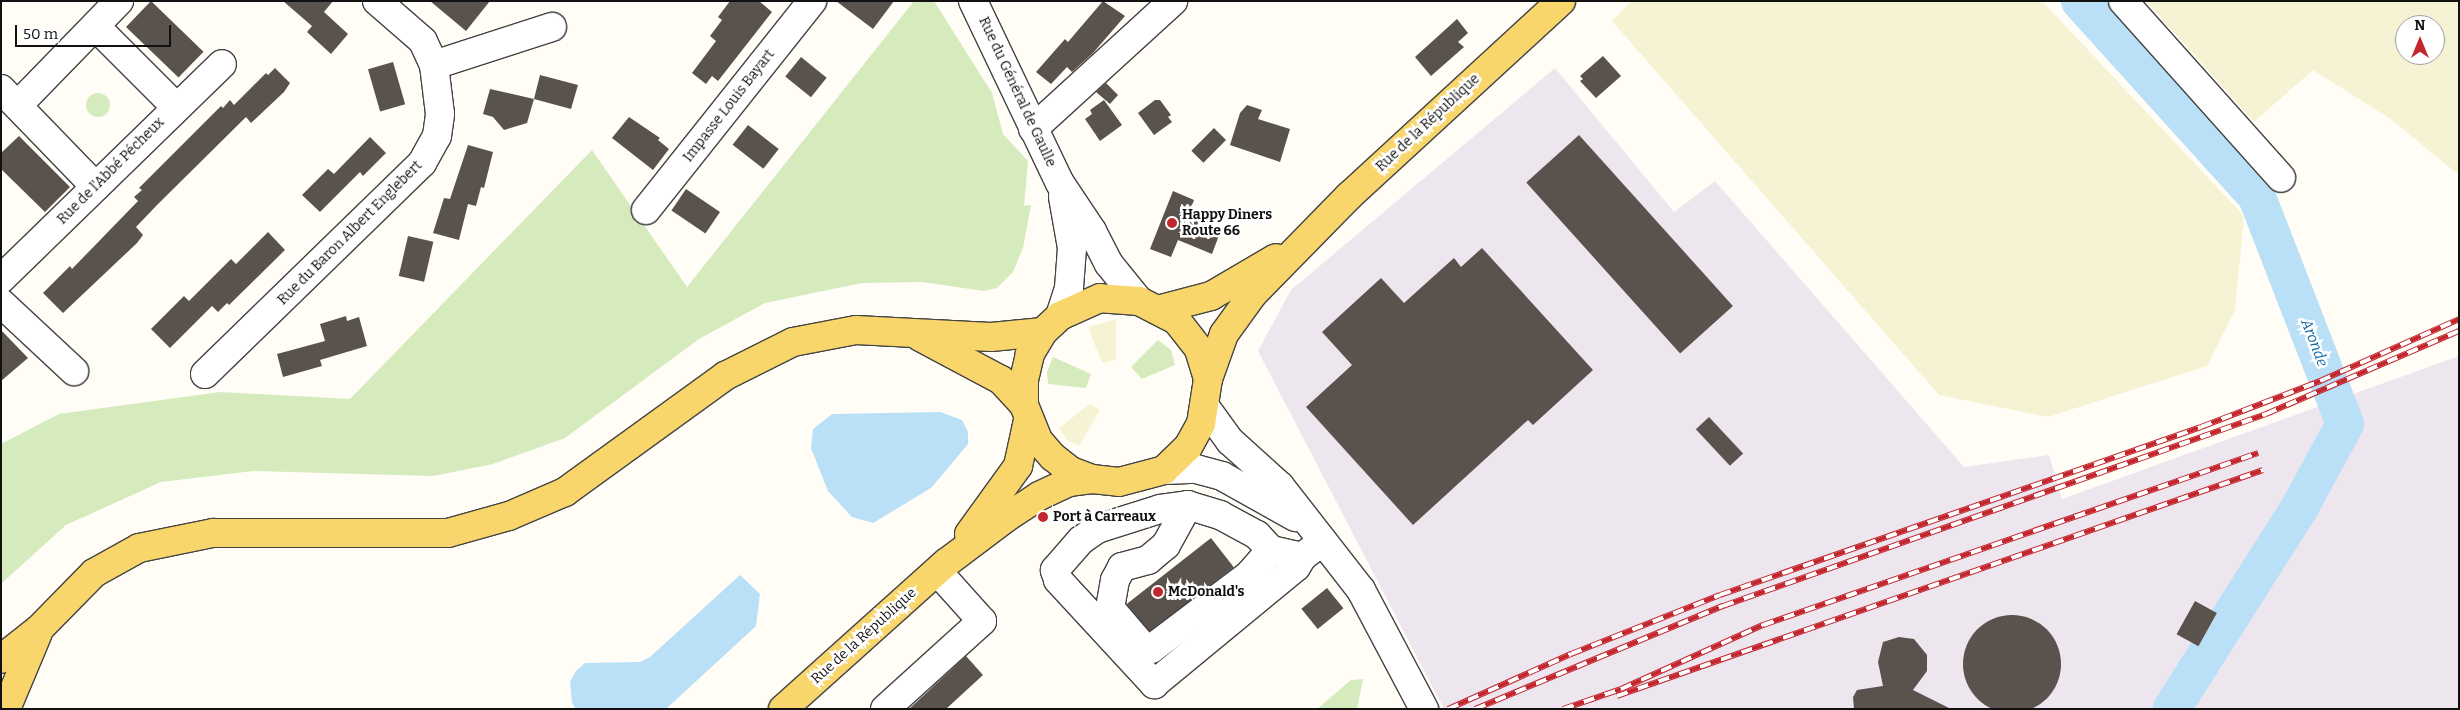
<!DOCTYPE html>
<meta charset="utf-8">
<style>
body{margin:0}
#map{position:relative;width:2460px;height:710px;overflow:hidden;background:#fffdf5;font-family:Bitter,serif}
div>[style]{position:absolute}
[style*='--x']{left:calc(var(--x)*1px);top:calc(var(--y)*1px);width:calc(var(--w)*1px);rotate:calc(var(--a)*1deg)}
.industrial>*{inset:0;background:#eee6ef}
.farmland>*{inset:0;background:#f6f3d4}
.green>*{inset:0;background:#d5ebbd}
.round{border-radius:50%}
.water>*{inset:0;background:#b9e0f7}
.river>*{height:38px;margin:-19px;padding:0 19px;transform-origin:19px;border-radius:19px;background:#b9e0f7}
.building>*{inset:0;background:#5a524d;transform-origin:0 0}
.roads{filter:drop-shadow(1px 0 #444) drop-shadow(-1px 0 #444) drop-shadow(0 1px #444) drop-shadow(0 -1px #444)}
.minor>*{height:28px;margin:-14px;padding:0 14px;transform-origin:14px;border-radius:14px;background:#fff}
.major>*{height:28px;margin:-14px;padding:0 14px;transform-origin:14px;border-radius:14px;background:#f9d66b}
.rail>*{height:5.5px;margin-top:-2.75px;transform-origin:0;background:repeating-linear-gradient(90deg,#fff 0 11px,#c4262e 0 22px);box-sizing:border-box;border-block:1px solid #c4262e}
.dots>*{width:14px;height:14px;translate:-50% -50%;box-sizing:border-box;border:2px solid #fff;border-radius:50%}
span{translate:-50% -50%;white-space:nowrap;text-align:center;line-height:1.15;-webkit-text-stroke:5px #fff;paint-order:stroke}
.street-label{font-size:14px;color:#111}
.poi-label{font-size:14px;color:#111;font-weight:700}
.left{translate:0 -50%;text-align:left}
.water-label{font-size:15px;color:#1768a6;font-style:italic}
.frame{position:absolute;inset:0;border:2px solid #111;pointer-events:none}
.north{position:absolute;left:2395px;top:15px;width:50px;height:50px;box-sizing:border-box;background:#fff;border:1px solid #a0a0a0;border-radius:50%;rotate:0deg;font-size:14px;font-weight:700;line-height:20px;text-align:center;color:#111}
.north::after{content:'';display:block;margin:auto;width:18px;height:22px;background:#c4262e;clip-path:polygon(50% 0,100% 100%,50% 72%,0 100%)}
.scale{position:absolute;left:15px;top:25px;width:156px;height:22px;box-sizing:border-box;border:2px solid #111;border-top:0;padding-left:6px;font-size:15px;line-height:18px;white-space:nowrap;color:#111;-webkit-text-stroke:4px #fff;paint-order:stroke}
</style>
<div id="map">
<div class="industrial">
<div style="clip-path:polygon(1555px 68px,1674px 212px,1715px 181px,1964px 467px,2049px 455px,2062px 499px,2459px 356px,2459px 709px,1444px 709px,1258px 351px,1291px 290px)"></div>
</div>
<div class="farmland">
<div style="clip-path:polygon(1631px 1px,2042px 1px,2244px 216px,2235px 310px,2207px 366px,2048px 417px,1939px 395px,1612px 21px)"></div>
<div style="clip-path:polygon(evenodd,2146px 1px,2459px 1px,2459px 175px,2389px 118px,2313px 70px,2254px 122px,2146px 1px,2405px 25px,2435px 25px,2435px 55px,2405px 55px,2405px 25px)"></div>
<div style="clip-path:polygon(1116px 319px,1116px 360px,1102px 363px,1088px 327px)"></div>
<div style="clip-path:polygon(1090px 404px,1100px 410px,1079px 446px,1067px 440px,1059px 428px)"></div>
</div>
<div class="green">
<div style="clip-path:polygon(914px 1px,934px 1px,992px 93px,1003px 134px,1028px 161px,1024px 206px,1031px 205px,1023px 248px,1013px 272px,997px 288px,984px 291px,922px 282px,862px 283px,765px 303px,699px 339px,565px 438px,493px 464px,433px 476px,253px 471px,161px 482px,66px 525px,1px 584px,1px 444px,59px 414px,220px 392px,350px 399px,592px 150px,687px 287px)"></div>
<div class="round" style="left:86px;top:93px;width:24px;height:24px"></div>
<div style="clip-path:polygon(1158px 340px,1171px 350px,1175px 365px,1142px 379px,1131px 367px)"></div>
<div style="clip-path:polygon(1053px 357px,1091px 374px,1086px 388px,1048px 384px,1047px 372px)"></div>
<div style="clip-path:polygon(1363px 679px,1357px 709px,1317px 709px,1351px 680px)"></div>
</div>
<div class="water">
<div style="clip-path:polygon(940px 412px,962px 420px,968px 432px,968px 444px,931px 488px,873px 523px,852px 517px,828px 491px,811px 448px,813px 429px,832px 414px)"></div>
<div style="clip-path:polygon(740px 575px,760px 594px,756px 626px,666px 709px,576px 709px,572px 703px,570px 682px,576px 671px,585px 663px,640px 662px,650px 657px)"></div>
</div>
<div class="river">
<div style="--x:2080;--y:1;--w:264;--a:47.9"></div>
<div style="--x:2257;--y:197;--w:243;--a:68.8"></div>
<div style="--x:2345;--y:424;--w:94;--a:118.5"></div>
<div style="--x:2300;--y:507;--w:239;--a:122.4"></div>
</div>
<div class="building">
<div style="left:151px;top:1px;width:73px;height:36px;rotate:44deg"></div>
<div style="clip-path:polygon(283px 1px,333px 1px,324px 12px,348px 34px,331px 54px,307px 32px,312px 26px)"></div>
<div style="clip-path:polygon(430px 1px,490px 1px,466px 31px)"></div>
<div style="clip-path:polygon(730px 1px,759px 1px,772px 12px,718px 81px,712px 76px,706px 84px,692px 73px,716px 41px,710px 36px,722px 20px,718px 17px)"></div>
<div style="clip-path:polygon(836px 1px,894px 1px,873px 29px)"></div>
<div style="clip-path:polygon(1103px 1px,1125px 16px,1093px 53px,1072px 72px,1067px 67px,1051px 84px,1036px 72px,1065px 39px,1068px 42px)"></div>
<div style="clip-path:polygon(1457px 19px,1468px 33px,1458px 42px,1464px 47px,1431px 76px,1415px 57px)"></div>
<div style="clip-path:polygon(1603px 56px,1621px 76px,1596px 98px,1580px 81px,1583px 79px,1580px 76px)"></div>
<div style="left:801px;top:57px;width:33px;height:25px;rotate:39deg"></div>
<div style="left:393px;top:62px;width:44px;height:26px;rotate:74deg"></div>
<div style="clip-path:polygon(275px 68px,290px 83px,284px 92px,251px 123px,246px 117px,157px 205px,136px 227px,143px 235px,137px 243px,63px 313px,43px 293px,70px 266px,72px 269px,138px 201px,134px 197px,142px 190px,139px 188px,221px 106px,223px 108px,230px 100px,234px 105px,266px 73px,268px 75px)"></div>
<div style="clip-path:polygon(540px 75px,578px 85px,571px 109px,534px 99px,527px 123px,504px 130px,493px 117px,483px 114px,490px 89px,534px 99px)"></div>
<div style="clip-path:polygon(1106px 83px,1118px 95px,1110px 104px,1096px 92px)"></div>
<div style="clip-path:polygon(1104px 100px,1122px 125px,1100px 141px,1085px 119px,1092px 114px,1090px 110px)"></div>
<div style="clip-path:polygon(1155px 100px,1160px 100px,1171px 115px,1168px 117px,1172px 122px,1154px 135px,1138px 113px)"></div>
<div style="clip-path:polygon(1247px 105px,1262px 110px,1258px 119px,1290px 129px,1280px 162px,1230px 145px,1240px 113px)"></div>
<div style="clip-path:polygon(629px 117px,660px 138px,658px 140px,669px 149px,653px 170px,612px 138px)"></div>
<div style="left:748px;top:125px;width:39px;height:25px;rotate:38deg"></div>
<div style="left:1214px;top:128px;width:17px;height:32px;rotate:45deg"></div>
<div style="left:1579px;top:135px;width:230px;height:71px;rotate:48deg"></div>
<div style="clip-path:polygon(19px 136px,70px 187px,45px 212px,1px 169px,1px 153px)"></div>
<div style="clip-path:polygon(370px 137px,386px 153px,363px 176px,360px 172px,320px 212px,302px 195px,328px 169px,334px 174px)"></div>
<div style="clip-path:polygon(468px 145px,493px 152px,484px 188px,481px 187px,476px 206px,468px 204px,459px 240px,433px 233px,444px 198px,450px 199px)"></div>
<div style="left:686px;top:189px;width:41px;height:26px;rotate:34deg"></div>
<div style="clip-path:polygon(1173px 191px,1194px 200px,1188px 216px,1221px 230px,1212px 254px,1178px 240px,1171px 257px,1150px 249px)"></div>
<div style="clip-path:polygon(268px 232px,285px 250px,229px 305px,227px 303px,218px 312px,212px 306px,170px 348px,151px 329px,184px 296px,189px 301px,231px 259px,236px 264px)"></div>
<div style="left:408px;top:236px;width:26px;height:41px;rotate:13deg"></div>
<div style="clip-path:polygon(1482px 248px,1593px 370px,1533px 425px,1528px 420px,1413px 525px,1306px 407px,1352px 365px,1322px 332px,1381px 278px,1404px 303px,1454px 258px,1461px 267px)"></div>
<div style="clip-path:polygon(346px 316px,347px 321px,359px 317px,367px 346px,320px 360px,322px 366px,283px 377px,277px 354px,325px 341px,320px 324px)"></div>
<div style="clip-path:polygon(1px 330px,28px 358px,1px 381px)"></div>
<div style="left:1709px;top:417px;width:50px;height:18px;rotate:47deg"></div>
<div style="left:1211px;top:538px;width:37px;height:107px;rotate:52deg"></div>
<div style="left:1327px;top:588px;width:26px;height:33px;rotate:51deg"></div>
<div style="left:2195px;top:601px;width:25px;height:38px;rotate:29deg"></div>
<div class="round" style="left:1963px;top:615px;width:98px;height:98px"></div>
<div style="clip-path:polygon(1899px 637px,1914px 639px,1927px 655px,1927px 671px,1913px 690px,1951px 709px,1854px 709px,1853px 697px,1857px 690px,1883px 686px,1878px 662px,1883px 642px)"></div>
<div style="clip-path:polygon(966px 656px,983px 675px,946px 709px,909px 709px)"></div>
</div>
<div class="roads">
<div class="minor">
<div style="--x:973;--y:1;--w:202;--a:64.5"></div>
<div style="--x:1060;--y:183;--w:58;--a:56.3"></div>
<div style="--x:1092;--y:231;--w:37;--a:63"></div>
<div style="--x:1109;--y:264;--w:48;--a:51"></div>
<div style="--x:2123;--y:1;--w:237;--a:48.2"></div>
<div style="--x:97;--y:28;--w:112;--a:45"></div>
<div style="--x:434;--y:65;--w:124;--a:-17.9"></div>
<div style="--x:1;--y:89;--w:136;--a:45.9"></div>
<div style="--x:18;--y:105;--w:145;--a:-45.8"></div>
<div style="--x:1033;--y:129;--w:190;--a:-42.4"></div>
<div style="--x:646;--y:210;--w:267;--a:-51.5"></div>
<div style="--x:1;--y:279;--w:308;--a:-44.2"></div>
<div style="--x:1;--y:303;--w:100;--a:43"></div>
<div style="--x:1060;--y:316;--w:29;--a:-72"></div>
<div style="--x:1069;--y:288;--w:40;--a:-85.7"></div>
<div style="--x:1072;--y:248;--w:52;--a:-100"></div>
<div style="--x:205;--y:374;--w:303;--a:-44.2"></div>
<div style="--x:422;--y:163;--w:31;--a:-61"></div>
<div style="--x:437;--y:136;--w:22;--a:-82"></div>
<div style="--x:440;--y:114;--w:49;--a:-97"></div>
<div style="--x:434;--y:65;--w:26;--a:-115"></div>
<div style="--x:423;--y:41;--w:61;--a:-139"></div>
<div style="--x:1206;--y:408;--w:41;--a:54"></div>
<div style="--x:1230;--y:441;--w:67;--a:42"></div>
<div style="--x:1280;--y:486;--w:132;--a:52.1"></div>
<div style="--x:1361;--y:590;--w:135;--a:62.1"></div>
<div style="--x:1164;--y:470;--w:32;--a:-2"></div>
<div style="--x:1196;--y:469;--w:27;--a:15"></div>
<div style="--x:1222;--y:476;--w:84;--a:29.3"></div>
<div style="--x:1188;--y:505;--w:46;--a:118.8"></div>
<div style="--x:1166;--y:545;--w:23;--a:140"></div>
<div style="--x:1148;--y:560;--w:27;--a:165"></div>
<div style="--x:1122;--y:567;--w:15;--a:118"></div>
<div style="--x:1115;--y:580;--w:28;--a:100"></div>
<div style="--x:1110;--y:608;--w:54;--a:49.5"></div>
<div style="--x:1145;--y:649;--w:6;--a:0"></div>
<div style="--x:1151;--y:649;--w:123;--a:-37.1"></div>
<div style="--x:1249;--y:575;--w:33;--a:-49"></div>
<div style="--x:1302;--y:557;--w:32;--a:-167"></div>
<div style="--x:1271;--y:550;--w:21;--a:-133"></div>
<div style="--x:1257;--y:535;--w:42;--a:-151.6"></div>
<div style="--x:1220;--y:515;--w:34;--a:-163"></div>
<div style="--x:1188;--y:505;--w:28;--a:172"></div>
<div style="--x:1160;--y:509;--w:66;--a:162.4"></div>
<div style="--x:1097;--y:529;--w:19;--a:145"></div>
<div style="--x:1081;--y:540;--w:40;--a:131"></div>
<div style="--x:1055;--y:570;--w:10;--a:73"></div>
<div style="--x:1058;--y:580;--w:142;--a:47.3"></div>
<div style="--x:1154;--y:684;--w:184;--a:-39.5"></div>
<div style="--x:1296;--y:567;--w:12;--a:-59"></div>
<div style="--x:1302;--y:557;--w:26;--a:-37"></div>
<div style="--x:885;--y:709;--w:131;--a:-42.2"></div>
<div style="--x:982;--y:621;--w:67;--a:-132"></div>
</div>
<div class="major">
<div style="--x:1161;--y:309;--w:52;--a:-14.6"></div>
<div style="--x:1211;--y:296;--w:75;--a:-30.3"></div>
<div style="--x:920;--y:337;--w:92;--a:28"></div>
<div style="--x:1001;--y:380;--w:34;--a:47"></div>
<div style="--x:1208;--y:379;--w:31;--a:-107"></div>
<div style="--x:1199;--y:349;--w:37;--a:-128"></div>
<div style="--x:1176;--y:320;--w:42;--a:-152.8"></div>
<div style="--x:1139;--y:301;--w:39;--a:-176"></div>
<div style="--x:1100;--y:298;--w:44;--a:155.8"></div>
<div style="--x:1060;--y:316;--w:23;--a:137"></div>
<div style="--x:1043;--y:332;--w:26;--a:121"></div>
<div style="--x:1030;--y:354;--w:26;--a:103"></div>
<div style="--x:1024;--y:379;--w:26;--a:90"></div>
<div style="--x:1024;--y:405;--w:38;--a:68"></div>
<div style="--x:1038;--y:440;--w:23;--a:49"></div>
<div style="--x:1053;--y:457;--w:23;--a:38"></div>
<div style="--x:1071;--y:471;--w:22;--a:21"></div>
<div style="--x:1092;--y:479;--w:27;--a:6"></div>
<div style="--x:1119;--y:482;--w:47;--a:-14.9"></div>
<div style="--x:1164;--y:470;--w:33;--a:-44"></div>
<div style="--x:1188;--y:447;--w:26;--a:-61"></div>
<div style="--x:1201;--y:424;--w:46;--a:-81.2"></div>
<div style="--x:1208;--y:379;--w:48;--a:-70.4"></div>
<div style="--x:1224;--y:334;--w:49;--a:-54.1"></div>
<div style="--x:1253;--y:294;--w:137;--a:-45.6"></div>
<div style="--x:1349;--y:196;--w:288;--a:-42.6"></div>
<div style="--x:969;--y:534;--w:84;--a:-54.2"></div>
<div style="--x:1018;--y:466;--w:47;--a:-77.7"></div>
<div style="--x:1;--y:659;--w:48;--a:-38.3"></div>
<div style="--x:39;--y:629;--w:78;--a:-45.5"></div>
<div style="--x:94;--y:573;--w:51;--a:-29.1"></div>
<div style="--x:139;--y:548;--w:76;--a:-11.5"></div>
<div style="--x:213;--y:533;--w:235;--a:0"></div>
<div style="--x:448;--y:533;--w:63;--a:-15.6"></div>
<div style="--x:509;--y:516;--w:61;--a:-23.2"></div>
<div style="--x:565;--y:492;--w:198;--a:-35.9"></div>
<div style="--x:725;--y:376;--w:76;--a:-26.6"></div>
<div style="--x:793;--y:342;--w:64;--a:-10.8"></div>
<div style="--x:856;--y:330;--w:135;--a:3"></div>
<div style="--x:991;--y:337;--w:52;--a:-5.5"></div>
<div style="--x:6;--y:709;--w:82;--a:-67.2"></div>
<div style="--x:783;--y:709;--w:219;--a:-41.9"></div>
<div style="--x:946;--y:563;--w:76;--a:-37"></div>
<div style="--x:1007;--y:517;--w:38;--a:-33"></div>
<div style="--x:1039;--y:496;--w:33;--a:-25"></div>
<div style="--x:1069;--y:482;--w:23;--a:-7"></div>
</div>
</div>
<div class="rail">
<div style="--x:1617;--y:696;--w:684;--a:-19.28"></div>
<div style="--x:1448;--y:709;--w:135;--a:-24.1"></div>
<div style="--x:1571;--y:654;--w:160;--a:-21.6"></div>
<div style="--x:1720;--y:595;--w:509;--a:-19.25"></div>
<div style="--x:2201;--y:427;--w:128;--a:-21.1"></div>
<div style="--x:2320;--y:381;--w:152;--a:-24"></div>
<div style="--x:1475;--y:709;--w:269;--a:-22.6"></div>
<div style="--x:1723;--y:606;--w:576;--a:-19.47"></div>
<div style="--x:2266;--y:414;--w:210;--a:-23.3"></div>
<div style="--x:1563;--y:709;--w:61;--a:-19"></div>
<div style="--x:1621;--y:689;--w:156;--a:-24.3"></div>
<div style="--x:1763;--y:625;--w:524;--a:-19.16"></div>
</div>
<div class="dots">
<div style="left:1172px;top:223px;background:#c4262e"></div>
<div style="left:1043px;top:517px;background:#c4262e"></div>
<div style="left:1158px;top:592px;background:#c4262e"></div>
</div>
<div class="street-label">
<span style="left:1017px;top:92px;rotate:65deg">Rue du Général de Gaulle</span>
<span style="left:729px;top:106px;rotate:-52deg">Impasse Louis Bayart</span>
<span style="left:1428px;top:123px;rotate:-43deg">Rue de la République</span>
<span style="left:111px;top:171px;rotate:-45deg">Rue de l'Abbé Pécheux</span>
<span style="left:350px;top:233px;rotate:-45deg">Rue du Baron Albert Englebert</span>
<span style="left:864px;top:636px;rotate:-42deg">Rue de la République</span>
</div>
<div class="poi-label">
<span class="left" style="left:1182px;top:223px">Happy Diners<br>Route 66</span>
<span class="left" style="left:1053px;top:517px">Port à Carreaux</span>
<span class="left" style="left:1168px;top:592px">McDonald's</span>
</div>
<div class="water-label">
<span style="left:2314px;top:343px;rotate:69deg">Aronde</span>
</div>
<div class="frame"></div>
<div class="north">N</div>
<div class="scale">50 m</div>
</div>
